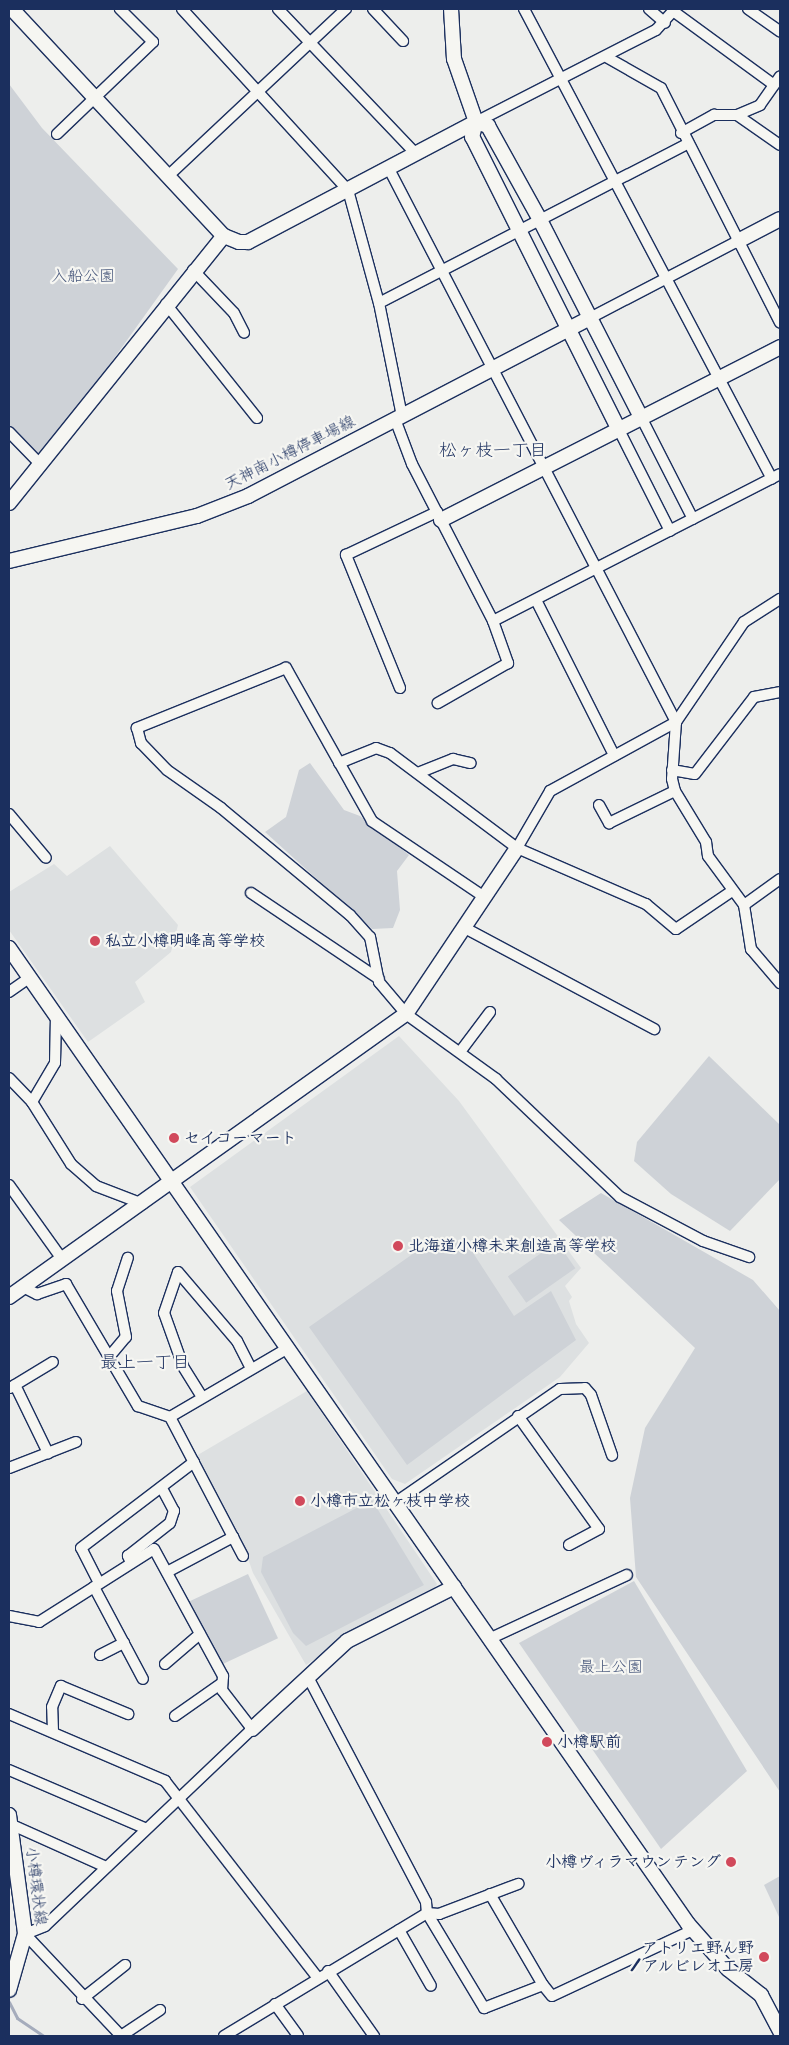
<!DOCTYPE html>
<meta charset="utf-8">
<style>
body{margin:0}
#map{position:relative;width:789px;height:2045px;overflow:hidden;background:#edeeec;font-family:Sriracha,"Klee One",sans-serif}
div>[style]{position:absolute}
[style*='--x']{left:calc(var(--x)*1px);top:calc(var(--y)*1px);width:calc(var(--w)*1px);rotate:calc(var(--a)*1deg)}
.built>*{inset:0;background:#dde0e1}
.green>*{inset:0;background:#ced2d7;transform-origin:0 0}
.stream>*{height:3px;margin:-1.5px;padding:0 1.5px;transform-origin:1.5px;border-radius:1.5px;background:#a5acbc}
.roads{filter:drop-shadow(1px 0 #1b2f5e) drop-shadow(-1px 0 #1b2f5e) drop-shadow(0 1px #1b2f5e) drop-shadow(0 -1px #1b2f5e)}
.street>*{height:10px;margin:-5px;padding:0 5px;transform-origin:5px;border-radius:5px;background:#f6f6f2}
.secondary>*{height:14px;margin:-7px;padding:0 7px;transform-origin:7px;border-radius:7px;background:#f6f6f2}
.dots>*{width:14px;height:14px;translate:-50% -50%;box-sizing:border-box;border:2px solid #f6f6f2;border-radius:50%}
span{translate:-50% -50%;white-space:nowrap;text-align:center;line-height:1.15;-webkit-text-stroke:4.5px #f6f6f2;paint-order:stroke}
.park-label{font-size:16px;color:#48587c}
.street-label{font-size:16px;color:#1b2f5e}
.poi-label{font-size:16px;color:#1b2f5e;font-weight:700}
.left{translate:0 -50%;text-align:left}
.right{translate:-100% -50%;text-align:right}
.neighbourhood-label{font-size:18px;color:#1b2f5e}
.frame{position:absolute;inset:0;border:10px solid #1b2f5e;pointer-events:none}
</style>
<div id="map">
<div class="built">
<div style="clip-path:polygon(110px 846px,178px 925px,171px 952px,135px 982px,145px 1002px,88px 1042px,9px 930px,9px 892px,54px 864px,67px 876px)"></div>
<div style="clip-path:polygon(399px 1036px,459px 1101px,581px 1268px,565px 1286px,572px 1297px,569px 1301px,576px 1324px,589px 1343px,560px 1377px,405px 1484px,392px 1479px,190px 1187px)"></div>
<div style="clip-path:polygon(307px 1391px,437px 1584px,433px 1591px,335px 1640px,337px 1644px,306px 1665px,253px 1573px,244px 1547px,196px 1456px)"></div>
</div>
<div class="green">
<div style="clip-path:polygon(9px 84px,42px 128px,178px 269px,39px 463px,9px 431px)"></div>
<div style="clip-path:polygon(310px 763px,344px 810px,360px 816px,409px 855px,397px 871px,400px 910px,393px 928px,372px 929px,265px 832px,286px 817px,299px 770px)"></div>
<div style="clip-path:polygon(709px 1056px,780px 1125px,780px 1179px,730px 1231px,671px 1194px,634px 1161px,637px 1142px)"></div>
<div style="clip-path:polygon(601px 1193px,753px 1280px,780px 1311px,780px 1792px,636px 1577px,630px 1498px,645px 1428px,695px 1348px,559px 1220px)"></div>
<div style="clip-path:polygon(434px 1239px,466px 1242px,514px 1316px,551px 1291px,576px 1340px,407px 1465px,309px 1327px)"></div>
<div style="left:557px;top:1242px;width:32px;height:60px;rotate:55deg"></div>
<div style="clip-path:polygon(372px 1500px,424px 1585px,306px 1646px,293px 1633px,261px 1572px,263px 1557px)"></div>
<div style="left:248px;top:1574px;width:71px;height:65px;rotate:65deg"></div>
<div style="clip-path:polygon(634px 1581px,747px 1771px,661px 1849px,519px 1643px)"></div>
<div style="clip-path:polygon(780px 1876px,780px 1919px,764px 1885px)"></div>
</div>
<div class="stream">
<div style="--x:9;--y:2002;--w:18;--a:63"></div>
<div style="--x:17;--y:2018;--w:32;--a:34"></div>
</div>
<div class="roads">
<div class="street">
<div style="--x:182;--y:9;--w:246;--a:47.5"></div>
<div style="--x:348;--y:190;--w:117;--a:74.7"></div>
<div style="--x:379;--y:303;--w:115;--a:78.5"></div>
<div style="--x:278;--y:9;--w:200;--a:46.4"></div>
<div style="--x:373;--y:9;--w:44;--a:46.8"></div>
<div style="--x:524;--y:9;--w:531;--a:62.18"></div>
<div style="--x:649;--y:9;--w:21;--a:41"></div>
<div style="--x:748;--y:9;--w:39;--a:35"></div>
<div style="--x:673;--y:11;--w:125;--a:36.2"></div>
<div style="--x:608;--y:58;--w:61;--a:29.5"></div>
<div style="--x:661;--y:88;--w:263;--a:63.1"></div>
<div style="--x:737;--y:115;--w:25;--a:-23"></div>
<div style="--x:760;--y:105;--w:35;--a:-55"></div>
<div style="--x:476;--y:122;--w:202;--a:-27.1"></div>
<div style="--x:656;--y:30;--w:28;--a:-48"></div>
<div style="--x:681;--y:133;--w:38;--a:-29"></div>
<div style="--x:714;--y:115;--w:23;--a:0"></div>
<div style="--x:737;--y:115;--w:52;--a:34.9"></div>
<div style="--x:57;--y:134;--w:133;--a:-43.8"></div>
<div style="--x:153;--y:42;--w:47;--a:-135"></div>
<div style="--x:389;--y:169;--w:623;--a:62.57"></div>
<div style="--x:676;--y:722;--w:57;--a:94"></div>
<div style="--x:672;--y:779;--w:12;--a:76"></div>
<div style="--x:675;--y:791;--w:60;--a:58.7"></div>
<div style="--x:706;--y:842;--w:14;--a:82"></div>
<div style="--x:708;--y:856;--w:61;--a:53.7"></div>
<div style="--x:744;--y:905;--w:45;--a:81"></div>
<div style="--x:751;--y:949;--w:45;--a:49.5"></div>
<div style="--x:168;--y:176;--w:244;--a:-43.2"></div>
<div style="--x:193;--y:270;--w:59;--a:46.4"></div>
<div style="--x:234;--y:313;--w:22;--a:63"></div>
<div style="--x:379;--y:303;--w:347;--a:-27.3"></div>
<div style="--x:166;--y:304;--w:146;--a:51.4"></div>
<div style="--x:590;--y:318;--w:167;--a:-27.5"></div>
<div style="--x:395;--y:419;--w:48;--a:69.3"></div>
<div style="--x:412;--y:464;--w:177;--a:62.7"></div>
<div style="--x:493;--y:621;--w:45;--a:70.3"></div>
<div style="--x:508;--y:663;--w:81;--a:150.3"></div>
<div style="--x:642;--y:419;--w:112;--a:63"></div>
<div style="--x:619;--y:430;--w:113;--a:63.2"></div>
<div style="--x:9;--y:432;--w:43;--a:45.9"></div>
<div style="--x:536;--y:600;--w:174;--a:63.3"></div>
<div style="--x:493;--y:621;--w:322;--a:-27.1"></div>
<div style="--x:400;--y:688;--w:144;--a:-112.1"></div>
<div style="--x:346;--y:555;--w:101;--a:-25.3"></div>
<div style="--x:339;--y:763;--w:40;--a:-22"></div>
<div style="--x:376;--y:748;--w:15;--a:20"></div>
<div style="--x:390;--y:753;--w:159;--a:36.8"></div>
<div style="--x:517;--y:848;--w:141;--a:23.5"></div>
<div style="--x:646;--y:904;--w:39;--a:40"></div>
<div style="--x:676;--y:929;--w:68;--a:-34.2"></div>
<div style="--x:672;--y:770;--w:23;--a:10"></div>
<div style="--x:695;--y:774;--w:97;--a:-52.5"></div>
<div style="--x:754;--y:697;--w:26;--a:-11"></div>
<div style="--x:418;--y:773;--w:38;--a:-22"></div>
<div style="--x:453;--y:759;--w:18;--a:13"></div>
<div style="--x:599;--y:805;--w:21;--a:61"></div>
<div style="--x:609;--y:823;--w:73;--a:-25.9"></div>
<div style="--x:9;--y:814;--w:57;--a:49.9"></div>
<div style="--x:517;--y:848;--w:66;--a:-59.9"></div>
<div style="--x:550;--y:791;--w:144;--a:-28.7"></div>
<div style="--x:676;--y:722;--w:121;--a:-55.8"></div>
<div style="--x:744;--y:622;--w:43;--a:-32.6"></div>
<div style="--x:251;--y:893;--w:154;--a:33.9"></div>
<div style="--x:483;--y:896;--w:134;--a:-146"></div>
<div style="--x:372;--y:821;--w:176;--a:-119.3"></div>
<div style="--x:286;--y:668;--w:161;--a:158.1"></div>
<div style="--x:137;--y:728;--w:16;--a:75"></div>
<div style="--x:141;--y:743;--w:37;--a:46"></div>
<div style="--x:167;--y:770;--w:66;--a:35.1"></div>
<div style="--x:221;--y:808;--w:168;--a:39.7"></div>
<div style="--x:350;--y:915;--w:30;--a:48"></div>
<div style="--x:370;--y:937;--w:46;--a:78.7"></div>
<div style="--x:379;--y:982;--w:42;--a:49.8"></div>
<div style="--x:406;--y:1014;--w:111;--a:35.8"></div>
<div style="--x:496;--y:1079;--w:171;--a:43.6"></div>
<div style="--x:620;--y:1197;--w:94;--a:27.9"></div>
<div style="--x:703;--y:1241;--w:49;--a:19.2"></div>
<div style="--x:744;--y:905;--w:44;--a:-35.8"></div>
<div style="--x:463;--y:927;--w:217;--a:28.1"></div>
<div style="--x:9;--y:992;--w:24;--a:-35"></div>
<div style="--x:460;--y:1052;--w:50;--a:-53.1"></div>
<div style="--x:9;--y:1078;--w:33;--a:46"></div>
<div style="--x:32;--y:1102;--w:73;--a:57.8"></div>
<div style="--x:71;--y:1164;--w:33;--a:41"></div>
<div style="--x:96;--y:1186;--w:50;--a:21"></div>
<div style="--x:32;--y:1102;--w:45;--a:-59.5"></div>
<div style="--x:55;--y:1063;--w:47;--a:-88.8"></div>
<div style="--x:9;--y:1185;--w:91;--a:54.4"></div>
<div style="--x:23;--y:1287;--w:16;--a:27"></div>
<div style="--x:37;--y:1294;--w:31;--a:-19"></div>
<div style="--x:66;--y:1284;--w:142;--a:59.5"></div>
<div style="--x:138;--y:1406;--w:34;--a:19"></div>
<div style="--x:170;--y:1417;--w:157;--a:62.3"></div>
<div style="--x:109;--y:1357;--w:26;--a:-50"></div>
<div style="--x:126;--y:1337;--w:47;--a:-101.1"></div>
<div style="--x:117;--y:1291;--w:35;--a:-72"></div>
<div style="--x:15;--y:1385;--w:76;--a:64.1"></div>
<div style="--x:10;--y:1388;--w:50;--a:-31.2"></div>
<div style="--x:202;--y:1397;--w:36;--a:-122"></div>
<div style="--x:183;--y:1366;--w:56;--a:-109.7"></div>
<div style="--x:164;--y:1313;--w:43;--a:-71.1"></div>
<div style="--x:178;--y:1272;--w:91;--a:49.5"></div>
<div style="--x:237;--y:1341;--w:30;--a:63"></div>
<div style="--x:518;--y:1416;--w:139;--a:54.4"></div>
<div style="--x:599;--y:1529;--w:34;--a:152"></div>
<div style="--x:170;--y:1417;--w:137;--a:-30.3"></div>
<div style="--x:9;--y:1468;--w:72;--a:-21.2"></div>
<div style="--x:396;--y:1502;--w:199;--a:-34.6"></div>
<div style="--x:560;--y:1389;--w:25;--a:-2"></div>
<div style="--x:585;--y:1388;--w:9;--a:49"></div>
<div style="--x:591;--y:1395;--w:64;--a:70.7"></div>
<div style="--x:131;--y:1563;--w:8;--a:-113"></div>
<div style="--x:128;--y:1556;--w:53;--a:-38.2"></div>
<div style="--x:170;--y:1523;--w:13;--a:-72"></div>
<div style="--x:174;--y:1511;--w:27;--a:-118"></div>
<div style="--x:167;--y:1572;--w:75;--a:-27.9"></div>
<div style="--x:99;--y:1583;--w:39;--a:-117"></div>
<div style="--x:81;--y:1548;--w:142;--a:-37.3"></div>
<div style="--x:94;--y:1587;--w:104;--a:62"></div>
<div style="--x:9;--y:1616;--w:31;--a:11"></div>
<div style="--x:39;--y:1622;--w:136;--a:-32.4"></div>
<div style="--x:154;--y:1549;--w:145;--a:61.5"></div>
<div style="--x:223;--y:1676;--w:14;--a:94"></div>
<div style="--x:222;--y:1690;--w:49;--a:52.4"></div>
<div style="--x:252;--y:1729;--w:286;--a:136.4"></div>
<div style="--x:45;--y:1926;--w:22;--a:158"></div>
<div style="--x:25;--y:1934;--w:140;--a:46.7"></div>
<div style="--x:489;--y:1639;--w:152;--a:-24.9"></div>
<div style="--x:100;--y:1655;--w:27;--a:-27"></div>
<div style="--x:165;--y:1664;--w:46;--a:-40.6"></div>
<div style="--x:309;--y:1679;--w:252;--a:62.3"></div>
<div style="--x:426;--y:1902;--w:11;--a:85"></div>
<div style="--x:427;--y:1913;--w:111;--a:59"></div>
<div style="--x:484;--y:2008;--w:63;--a:-21.3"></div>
<div style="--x:543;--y:1985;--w:14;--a:51"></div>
<div style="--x:552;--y:1996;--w:156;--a:-25.1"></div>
<div style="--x:9;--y:1714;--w:170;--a:23.2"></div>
<div style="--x:165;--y:1781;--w:248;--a:52.2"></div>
<div style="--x:175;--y:1716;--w:57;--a:-35.1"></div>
<div style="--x:53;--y:1731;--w:24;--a:-92"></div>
<div style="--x:52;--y:1707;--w:23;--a:-67"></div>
<div style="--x:61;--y:1686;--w:73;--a:22.7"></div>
<div style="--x:9;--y:1770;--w:147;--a:23.2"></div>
<div style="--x:10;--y:1824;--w:105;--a:24.1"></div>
<div style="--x:490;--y:1894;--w:105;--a:59.8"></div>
<div style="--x:399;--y:1930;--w:64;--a:60.3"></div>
<div style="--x:328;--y:1971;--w:80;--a:54.7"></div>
<div style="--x:82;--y:1999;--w:55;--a:-38.3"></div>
<div style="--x:275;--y:2004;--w:39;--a:54"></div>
<div style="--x:121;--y:2036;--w:47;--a:-33.7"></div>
<div style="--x:224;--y:2036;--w:237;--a:-31.2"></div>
<div style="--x:427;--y:1913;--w:12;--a:5"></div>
<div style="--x:439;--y:1914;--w:85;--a:-20.8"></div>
</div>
<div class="secondary">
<div style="--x:12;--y:9;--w:311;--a:47"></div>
<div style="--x:224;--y:236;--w:16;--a:22"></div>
<div style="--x:239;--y:242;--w:9;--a:0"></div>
<div style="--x:248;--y:242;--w:258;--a:-27.8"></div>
<div style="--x:476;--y:122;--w:67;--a:-109.2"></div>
<div style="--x:454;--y:59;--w:50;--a:-93.4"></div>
<div style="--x:738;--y:241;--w:47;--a:-27.6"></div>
<div style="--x:619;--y:430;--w:328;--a:-116.6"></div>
<div style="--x:472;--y:137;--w:16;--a:-75"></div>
<div style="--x:476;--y:122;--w:13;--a:18"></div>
<div style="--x:488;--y:126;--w:107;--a:61"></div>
<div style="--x:540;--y:220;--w:224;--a:62.9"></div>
<div style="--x:9;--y:503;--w:343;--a:-51.2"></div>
<div style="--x:441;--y:520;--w:381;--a:-27"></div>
<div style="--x:9;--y:561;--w:193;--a:-13.5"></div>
<div style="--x:197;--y:516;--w:55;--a:-21.4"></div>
<div style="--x:248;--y:496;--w:386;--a:-27.5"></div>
<div style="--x:9;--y:948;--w:1189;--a:55.17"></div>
<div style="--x:688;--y:1924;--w:60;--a:48.4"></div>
<div style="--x:728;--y:1969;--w:42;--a:38.2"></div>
<div style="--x:761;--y:1995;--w:41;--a:62.2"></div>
<div style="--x:9;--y:1297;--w:488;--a:-35.5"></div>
<div style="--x:406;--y:1014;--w:200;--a:-56.2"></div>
<div style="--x:252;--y:1729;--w:129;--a:-42.8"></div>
<div style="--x:347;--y:1641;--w:120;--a:-26.8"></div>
<div style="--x:9;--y:1815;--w:120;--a:82.3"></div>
<div style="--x:25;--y:1934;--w:58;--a:105.9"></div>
</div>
</div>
<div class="dots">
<div style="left:95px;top:941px;background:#d1495b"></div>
<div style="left:174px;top:1138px;background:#d1495b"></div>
<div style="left:398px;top:1246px;background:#d1495b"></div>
<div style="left:300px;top:1501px;background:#d1495b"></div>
<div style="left:547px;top:1742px;background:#d1495b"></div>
<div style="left:731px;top:1862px;background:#d1495b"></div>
<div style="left:764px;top:1957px;background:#d1495b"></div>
</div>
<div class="park-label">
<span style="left:83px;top:276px">入船公園</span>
<span style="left:611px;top:1667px">最上公園</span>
</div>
<div class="street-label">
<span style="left:290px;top:453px;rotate:-27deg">天神南小樽停車場線</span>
<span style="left:36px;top:1886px;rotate:83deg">小樽環状線</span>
</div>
<div class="poi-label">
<span class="left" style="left:105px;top:941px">私立小樽明峰高等学校</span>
<span class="left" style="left:184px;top:1138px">セイコーマート</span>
<span class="left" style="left:408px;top:1246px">北海道小樽未来創造高等学校</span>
<span class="left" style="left:310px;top:1501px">小樽市立松ヶ枝中学校</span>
<span class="left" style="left:557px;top:1742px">小樽駅前</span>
<span class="right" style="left:721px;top:1862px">小樽ヴィラマウンテング</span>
<span class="right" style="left:754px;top:1957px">アトリエ野ん野<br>/ アルビレオ工房</span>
</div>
<div class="neighbourhood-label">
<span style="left:493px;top:450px">松ヶ枝一丁目</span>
<span style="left:145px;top:1362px">最上一丁目</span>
</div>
<div class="frame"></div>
</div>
